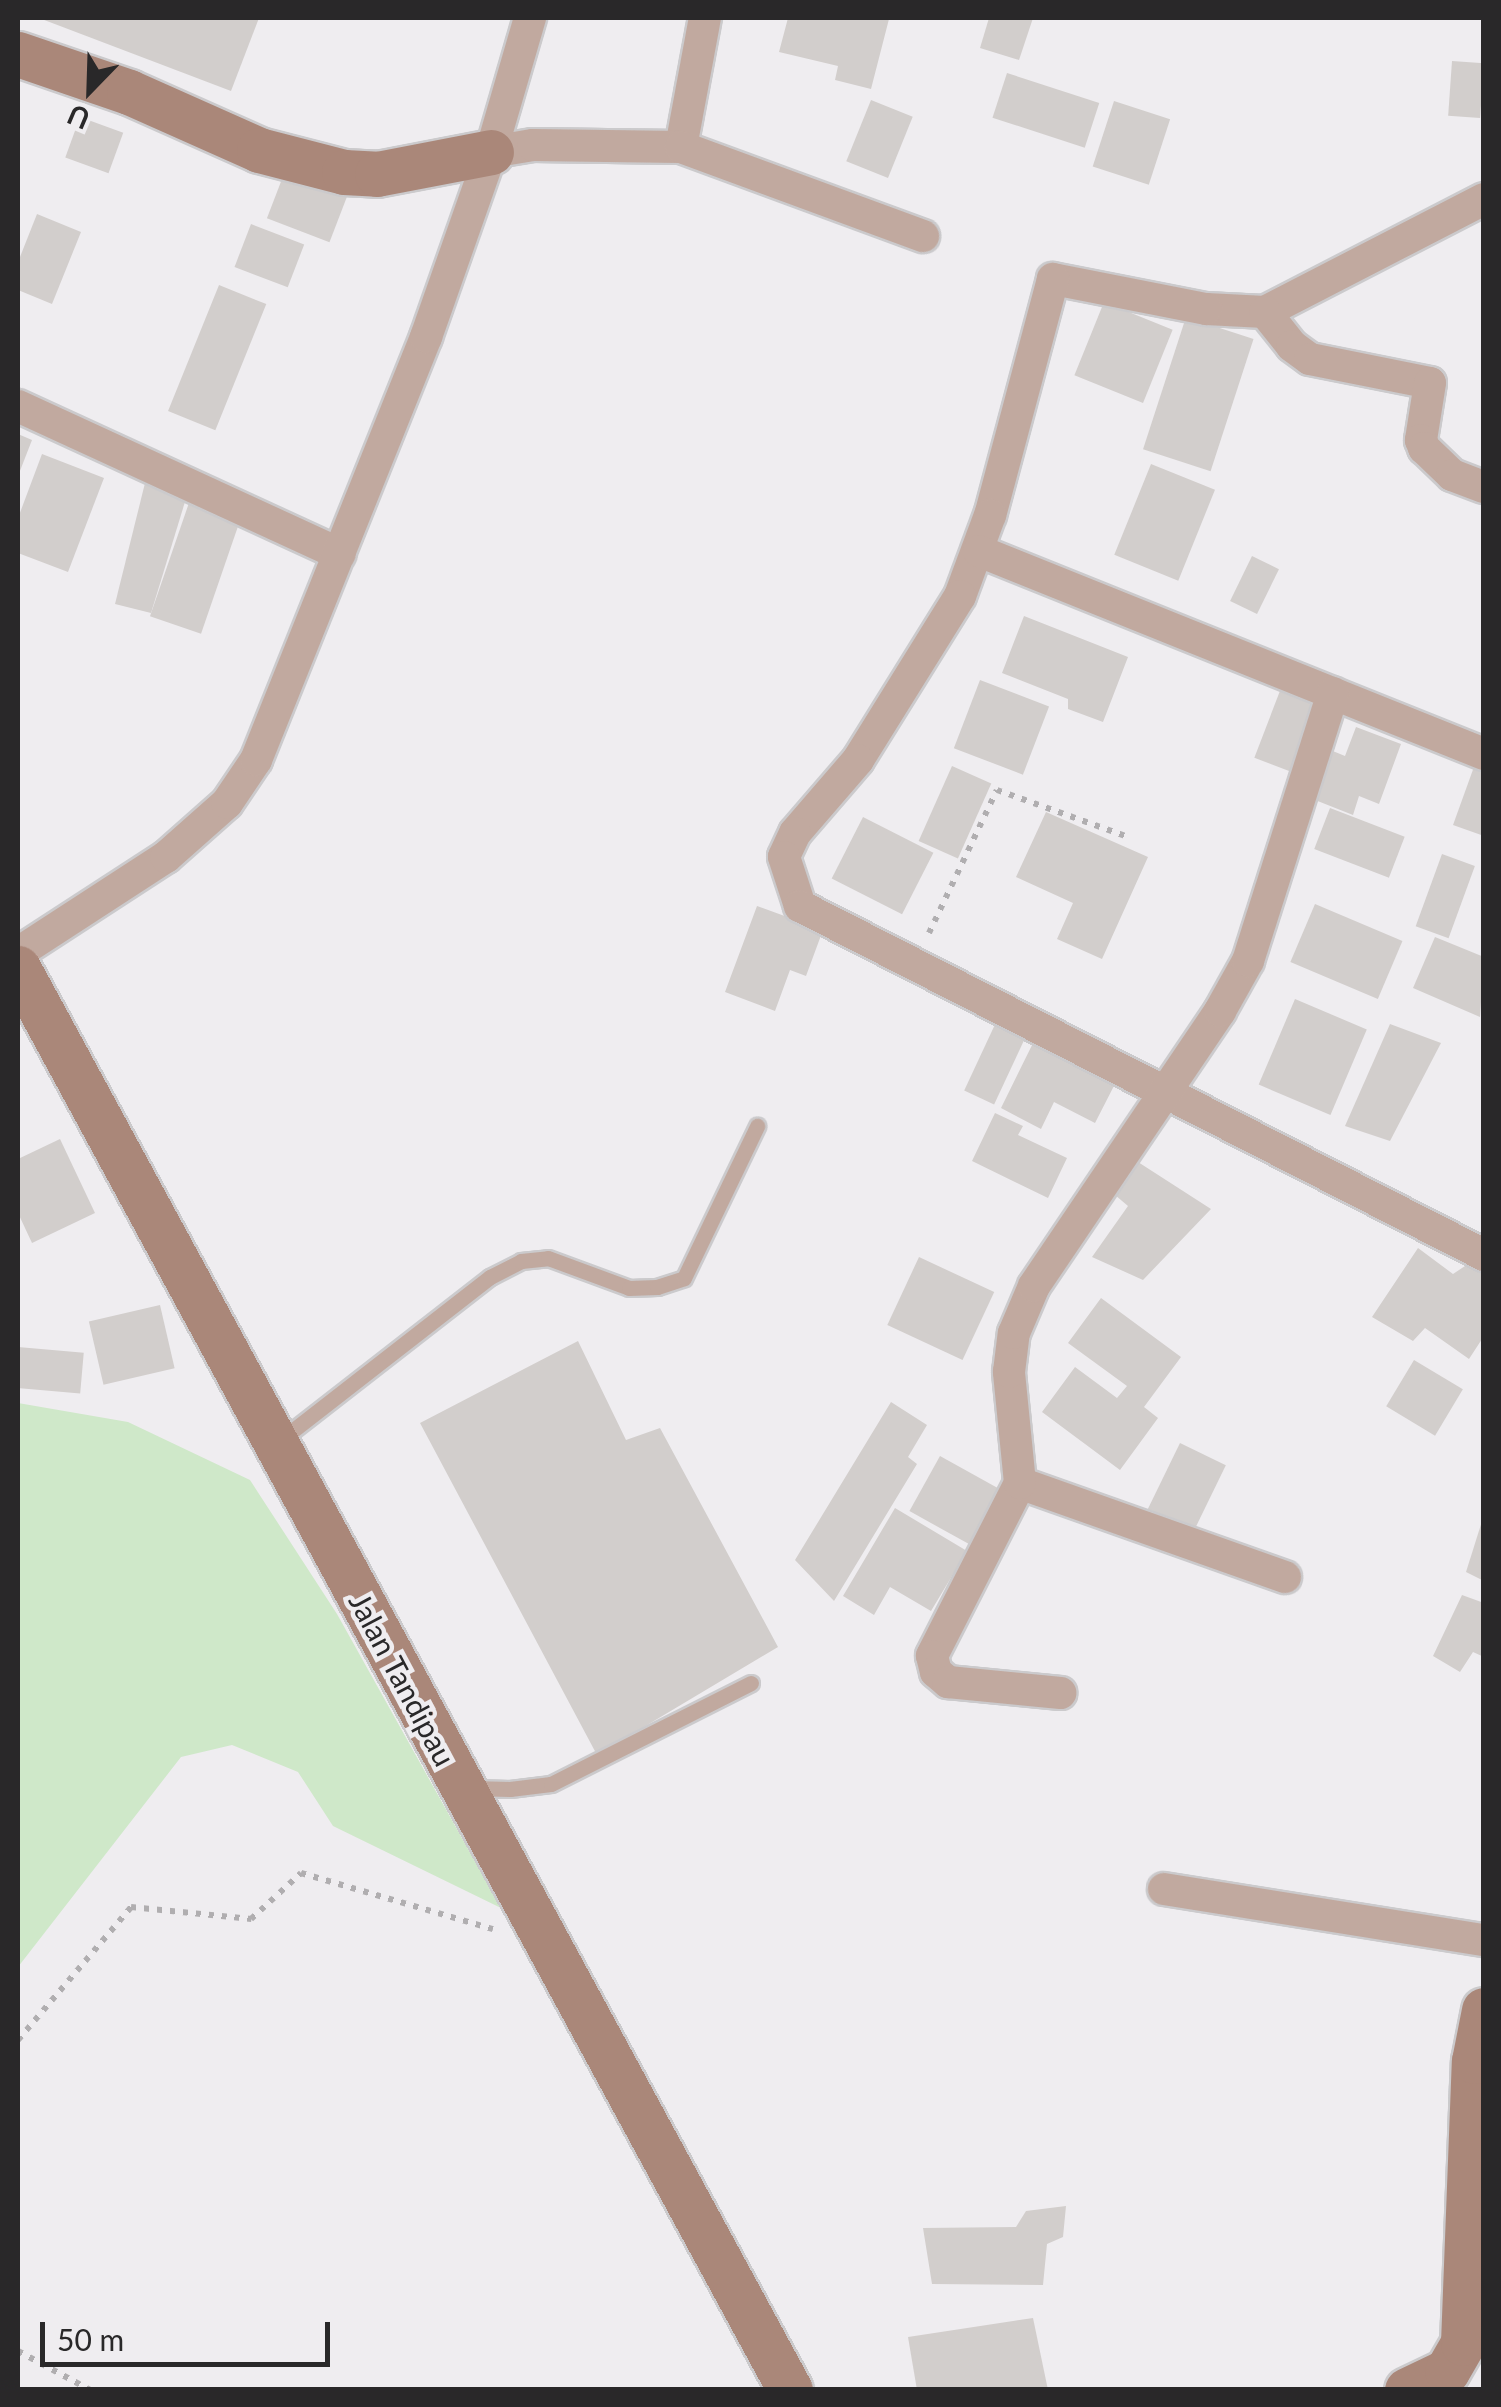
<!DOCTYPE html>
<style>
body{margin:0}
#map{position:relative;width:1501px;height:2407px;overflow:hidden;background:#efedf0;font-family:Lato,sans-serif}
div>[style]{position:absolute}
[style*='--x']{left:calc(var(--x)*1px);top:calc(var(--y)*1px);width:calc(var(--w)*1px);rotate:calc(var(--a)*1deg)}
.green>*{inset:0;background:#cfe8c9}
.building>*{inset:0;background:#d2cecc;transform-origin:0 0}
.path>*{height:6px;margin-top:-3px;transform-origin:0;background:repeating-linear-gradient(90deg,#b0aeb0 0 5px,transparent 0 13px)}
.roads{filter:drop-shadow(2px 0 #cbcacc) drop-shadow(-2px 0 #cbcacc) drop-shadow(0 2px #cbcacc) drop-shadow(0 -2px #cbcacc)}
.lane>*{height:15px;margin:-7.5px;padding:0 7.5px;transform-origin:7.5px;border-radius:7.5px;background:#c1a99f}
.street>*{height:32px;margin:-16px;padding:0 16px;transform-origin:16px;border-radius:16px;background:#c1a99f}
.secondary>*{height:45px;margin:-22.5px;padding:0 22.5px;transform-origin:22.5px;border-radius:22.5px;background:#aa8779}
span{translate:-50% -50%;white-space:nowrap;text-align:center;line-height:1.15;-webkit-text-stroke:9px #efedf0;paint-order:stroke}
.street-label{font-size:30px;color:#292829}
.frame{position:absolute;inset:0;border:20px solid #292829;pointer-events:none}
.north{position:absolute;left:40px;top:40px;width:100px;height:100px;-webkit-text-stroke:8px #efedf0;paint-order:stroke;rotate:203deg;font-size:28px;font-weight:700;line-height:40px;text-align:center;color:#292829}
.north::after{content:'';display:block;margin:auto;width:35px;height:45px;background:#292829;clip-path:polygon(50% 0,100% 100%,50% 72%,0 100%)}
.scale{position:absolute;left:40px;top:2322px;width:290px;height:45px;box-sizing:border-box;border:5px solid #292829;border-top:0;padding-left:12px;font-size:30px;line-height:35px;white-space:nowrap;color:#292829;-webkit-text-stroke:8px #efedf0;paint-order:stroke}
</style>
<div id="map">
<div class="green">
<div style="clip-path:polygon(18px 1403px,128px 1422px,250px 1480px,337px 1614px,501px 1908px,333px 1826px,298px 1772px,232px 1745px,181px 1757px,18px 1967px)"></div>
</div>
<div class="building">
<div style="clip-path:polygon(39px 18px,259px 18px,231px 91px)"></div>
<div style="clip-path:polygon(788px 18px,889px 19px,871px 89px,835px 80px,838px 66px,779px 52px)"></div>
<div style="clip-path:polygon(989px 18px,1033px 18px,1019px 60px,980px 48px)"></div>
<div style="left:1452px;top:61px;width:32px;height:55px;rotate:4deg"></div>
<div style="left:1007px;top:73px;width:97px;height:47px;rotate:18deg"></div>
<div style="left:871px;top:100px;width:45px;height:66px;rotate:22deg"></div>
<div style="left:1114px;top:101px;width:59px;height:69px;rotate:18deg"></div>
<div style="left:80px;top:117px;width:46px;height:43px;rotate:20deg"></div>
<div style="left:287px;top:166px;width:67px;height:56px;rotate:21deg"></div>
<div style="clip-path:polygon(37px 214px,81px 232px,52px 304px,18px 290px,18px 262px)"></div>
<div style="left:251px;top:224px;width:57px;height:46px;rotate:21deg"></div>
<div style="left:219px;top:285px;width:51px;height:136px;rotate:22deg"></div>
<div style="left:1104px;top:302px;width:74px;height:79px;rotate:22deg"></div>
<div style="left:1186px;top:317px;width:71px;height:139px;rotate:18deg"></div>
<div style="clip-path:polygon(18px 434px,32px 440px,18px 476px)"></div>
<div style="clip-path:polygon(42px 454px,104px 478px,68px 572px,18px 553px,18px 518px)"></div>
<div style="left:1151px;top:464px;width:69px;height:98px;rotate:22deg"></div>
<div style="clip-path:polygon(145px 483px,188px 492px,151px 613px,115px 604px)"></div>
<div style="left:191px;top:497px;width:54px;height:126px;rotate:19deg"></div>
<div style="left:1252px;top:556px;width:30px;height:50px;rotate:26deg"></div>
<div style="clip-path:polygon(1024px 616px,1128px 657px,1103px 722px,1068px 709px,1068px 699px,1002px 673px)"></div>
<div style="left:980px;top:680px;width:74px;height:73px;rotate:21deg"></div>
<div style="left:1283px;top:683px;width:45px;height:80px;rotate:21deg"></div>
<div style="clip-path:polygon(1356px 727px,1401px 744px,1379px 804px,1359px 796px,1353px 815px,1305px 796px,1323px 747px,1345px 756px)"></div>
<div style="clip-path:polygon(1475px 764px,1484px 767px,1484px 836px,1453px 825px)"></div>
<div style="left:952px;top:766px;width:43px;height:82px;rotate:24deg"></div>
<div style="left:1330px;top:808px;width:80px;height:44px;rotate:21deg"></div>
<div style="clip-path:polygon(1046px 812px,1148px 857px,1102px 959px,1057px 939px,1073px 903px,1016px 877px)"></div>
<div style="left:863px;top:817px;width:79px;height:69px;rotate:27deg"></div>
<div style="left:1442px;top:854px;width:35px;height:77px;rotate:20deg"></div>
<div style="left:1315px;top:904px;width:95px;height:63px;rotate:23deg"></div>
<div style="clip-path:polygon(757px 906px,823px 930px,806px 976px,790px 970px,775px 1011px,725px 992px)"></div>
<div style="clip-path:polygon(1435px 937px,1484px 957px,1480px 1017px,1413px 988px)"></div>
<div style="left:1295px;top:999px;width:78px;height:93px;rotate:23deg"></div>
<div style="left:998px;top:1018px;width:33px;height:80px;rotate:25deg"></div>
<div style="clip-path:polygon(1390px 1024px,1441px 1043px,1390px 1141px,1345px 1126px)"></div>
<div style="clip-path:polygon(1038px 1033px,1117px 1080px,1095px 1123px,1054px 1102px,1041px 1129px,1001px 1108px)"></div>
<div style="clip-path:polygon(995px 1113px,1023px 1126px,1018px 1135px,1067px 1158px,1048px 1198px,972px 1161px)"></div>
<div style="clip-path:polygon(60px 1139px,95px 1213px,32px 1243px,18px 1213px,18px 1159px)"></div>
<div style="clip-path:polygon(1138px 1162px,1211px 1209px,1143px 1280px,1092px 1257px,1128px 1206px,1115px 1195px)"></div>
<div style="clip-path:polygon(1418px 1248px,1453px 1274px,1471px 1262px,1484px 1271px,1484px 1336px,1469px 1359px,1425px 1328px,1413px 1341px,1372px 1317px)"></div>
<div style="left:919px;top:1257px;width:83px;height:75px;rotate:25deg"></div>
<div style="clip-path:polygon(1101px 1298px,1181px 1357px,1144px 1407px,1158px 1418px,1120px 1470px,1042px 1412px,1075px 1367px,1117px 1398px,1127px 1386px,1068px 1343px)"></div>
<div style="left:160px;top:1305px;width:65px;height:73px;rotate:77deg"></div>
<div style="clip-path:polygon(578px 1341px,626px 1440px,660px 1428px,778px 1647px,597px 1755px,420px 1423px)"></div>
<div style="left:18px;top:1347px;width:66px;height:41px;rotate:5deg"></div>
<div style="left:1414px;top:1360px;width:57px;height:54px;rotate:31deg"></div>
<div style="clip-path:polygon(891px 1402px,927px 1425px,908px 1457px,917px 1464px,834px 1601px,795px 1560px)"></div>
<div style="left:1180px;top:1443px;width:51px;height:75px;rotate:26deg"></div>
<div style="left:940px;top:1456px;width:68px;height:63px;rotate:29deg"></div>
<div style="clip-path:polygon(895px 1508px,967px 1551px,931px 1611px,890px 1587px,874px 1615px,843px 1596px)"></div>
<div style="clip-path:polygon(1483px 1518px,1484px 1518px,1484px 1581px,1466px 1572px)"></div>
<div style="clip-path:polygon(1462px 1595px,1484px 1603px,1484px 1657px,1473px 1652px,1460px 1672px,1433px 1656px)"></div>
<div style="clip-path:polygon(1066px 2206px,1063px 2237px,1047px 2244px,1043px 2285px,932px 2284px,923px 2228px,1016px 2227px,1026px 2211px)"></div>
<div style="clip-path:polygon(1033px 2318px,1048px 2390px,917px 2390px,908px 2337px)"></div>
</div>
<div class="path">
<div style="--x:929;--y:933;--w:158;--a:-64.6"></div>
<div style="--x:997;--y:790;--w:139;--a:19.7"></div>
<div style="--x:18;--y:2040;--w:175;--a:-49.6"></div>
<div style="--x:131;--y:1907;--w:121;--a:5.7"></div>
<div style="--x:251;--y:1919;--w:68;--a:-42.6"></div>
<div style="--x:301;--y:1873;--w:200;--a:16.3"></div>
<div style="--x:18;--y:2351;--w:82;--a:28.4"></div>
</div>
<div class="roads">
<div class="lane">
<div style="--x:278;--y:1442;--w:269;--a:-37.9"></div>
<div style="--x:490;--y:1277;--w:35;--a:-27"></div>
<div style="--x:521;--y:1261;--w:27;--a:-6"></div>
<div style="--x:548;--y:1258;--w:86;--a:20.3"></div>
<div style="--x:629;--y:1288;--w:28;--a:-2"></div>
<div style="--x:657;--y:1287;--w:28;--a:-18"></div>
<div style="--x:684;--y:1278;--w:169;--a:-64.3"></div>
<div style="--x:470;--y:1788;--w:40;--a:1.4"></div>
<div style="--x:510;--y:1789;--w:41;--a:-7"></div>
<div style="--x:551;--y:1784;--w:224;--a:-26.8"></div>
</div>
<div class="street">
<div style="--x:681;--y:147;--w:131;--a:-79.5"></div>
<div style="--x:491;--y:152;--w:43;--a:-9.5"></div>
<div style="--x:533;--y:145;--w:148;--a:0.8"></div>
<div style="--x:681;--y:147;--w:258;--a:20.2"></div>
<div style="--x:1484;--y:199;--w:246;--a:152.7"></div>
<div style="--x:1265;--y:312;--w:59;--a:-177.1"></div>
<div style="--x:1206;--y:309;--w:156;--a:-168.9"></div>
<div style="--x:1053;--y:279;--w:244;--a:104.9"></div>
<div style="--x:990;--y:515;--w:86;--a:110.3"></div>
<div style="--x:960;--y:596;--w:193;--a:121.9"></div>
<div style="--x:858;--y:760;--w:96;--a:130.8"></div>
<div style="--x:795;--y:833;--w:26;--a:115"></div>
<div style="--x:784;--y:857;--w:52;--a:71.9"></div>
<div style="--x:800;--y:906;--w:768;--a:27.03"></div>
<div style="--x:1265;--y:312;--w:43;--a:51.5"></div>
<div style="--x:1292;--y:346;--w:22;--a:36"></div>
<div style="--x:1310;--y:359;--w:122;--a:11.3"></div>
<div style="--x:1430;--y:383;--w:58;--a:99"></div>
<div style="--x:1421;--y:440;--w:9;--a:69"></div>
<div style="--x:1424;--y:448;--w:39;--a:44"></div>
<div style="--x:1452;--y:475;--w:34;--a:21"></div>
<div style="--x:18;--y:406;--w:354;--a:24.7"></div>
<div style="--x:979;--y:551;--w:544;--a:21.9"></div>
<div style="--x:18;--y:953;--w:176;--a:-33"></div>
<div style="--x:166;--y:857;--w:81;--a:-41.5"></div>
<div style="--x:227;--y:803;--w:52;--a:-56"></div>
<div style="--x:256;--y:760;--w:456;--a:-68.1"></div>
<div style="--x:426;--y:337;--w:196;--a:-70.6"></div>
<div style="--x:491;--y:152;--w:140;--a:-73.8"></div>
<div style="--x:1020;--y:1483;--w:194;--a:117"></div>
<div style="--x:932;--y:1656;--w:16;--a:76"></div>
<div style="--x:936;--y:1672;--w:16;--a:40"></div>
<div style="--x:948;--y:1682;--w:113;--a:5.6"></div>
<div style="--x:1285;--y:1577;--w:281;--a:-160.5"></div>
<div style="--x:1020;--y:1483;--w:112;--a:-95.7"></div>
<div style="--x:1009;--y:1372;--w:39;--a:-83"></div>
<div style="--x:1014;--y:1333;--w:51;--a:-66.9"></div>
<div style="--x:1034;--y:1286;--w:332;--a:-55.9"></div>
<div style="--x:1220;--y:1011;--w:57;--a:-60.8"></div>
<div style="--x:1248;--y:961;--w:281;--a:-72.4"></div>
<div style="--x:1164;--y:1889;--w:324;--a:9.1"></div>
</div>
<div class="secondary">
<div style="--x:18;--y:54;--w:117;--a:18.9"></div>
<div style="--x:129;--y:92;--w:142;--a:24"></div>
<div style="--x:259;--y:150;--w:88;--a:14.5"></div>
<div style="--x:344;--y:172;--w:33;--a:3"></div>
<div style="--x:377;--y:174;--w:116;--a:-10.9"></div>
<div style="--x:18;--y:968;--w:1618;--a:61.5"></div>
<div style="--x:1407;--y:2390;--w:44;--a:-25.4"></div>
<div style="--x:1447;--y:2371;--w:32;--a:-60"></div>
<div style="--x:1463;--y:2343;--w:282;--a:-87.8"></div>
<div style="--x:1474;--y:2061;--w:52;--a:-78.9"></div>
</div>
</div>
<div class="street-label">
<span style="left:403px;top:1679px;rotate:62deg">Jalan Tandipau</span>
</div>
<div class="frame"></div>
<div class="north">U</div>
<div class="scale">50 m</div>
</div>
